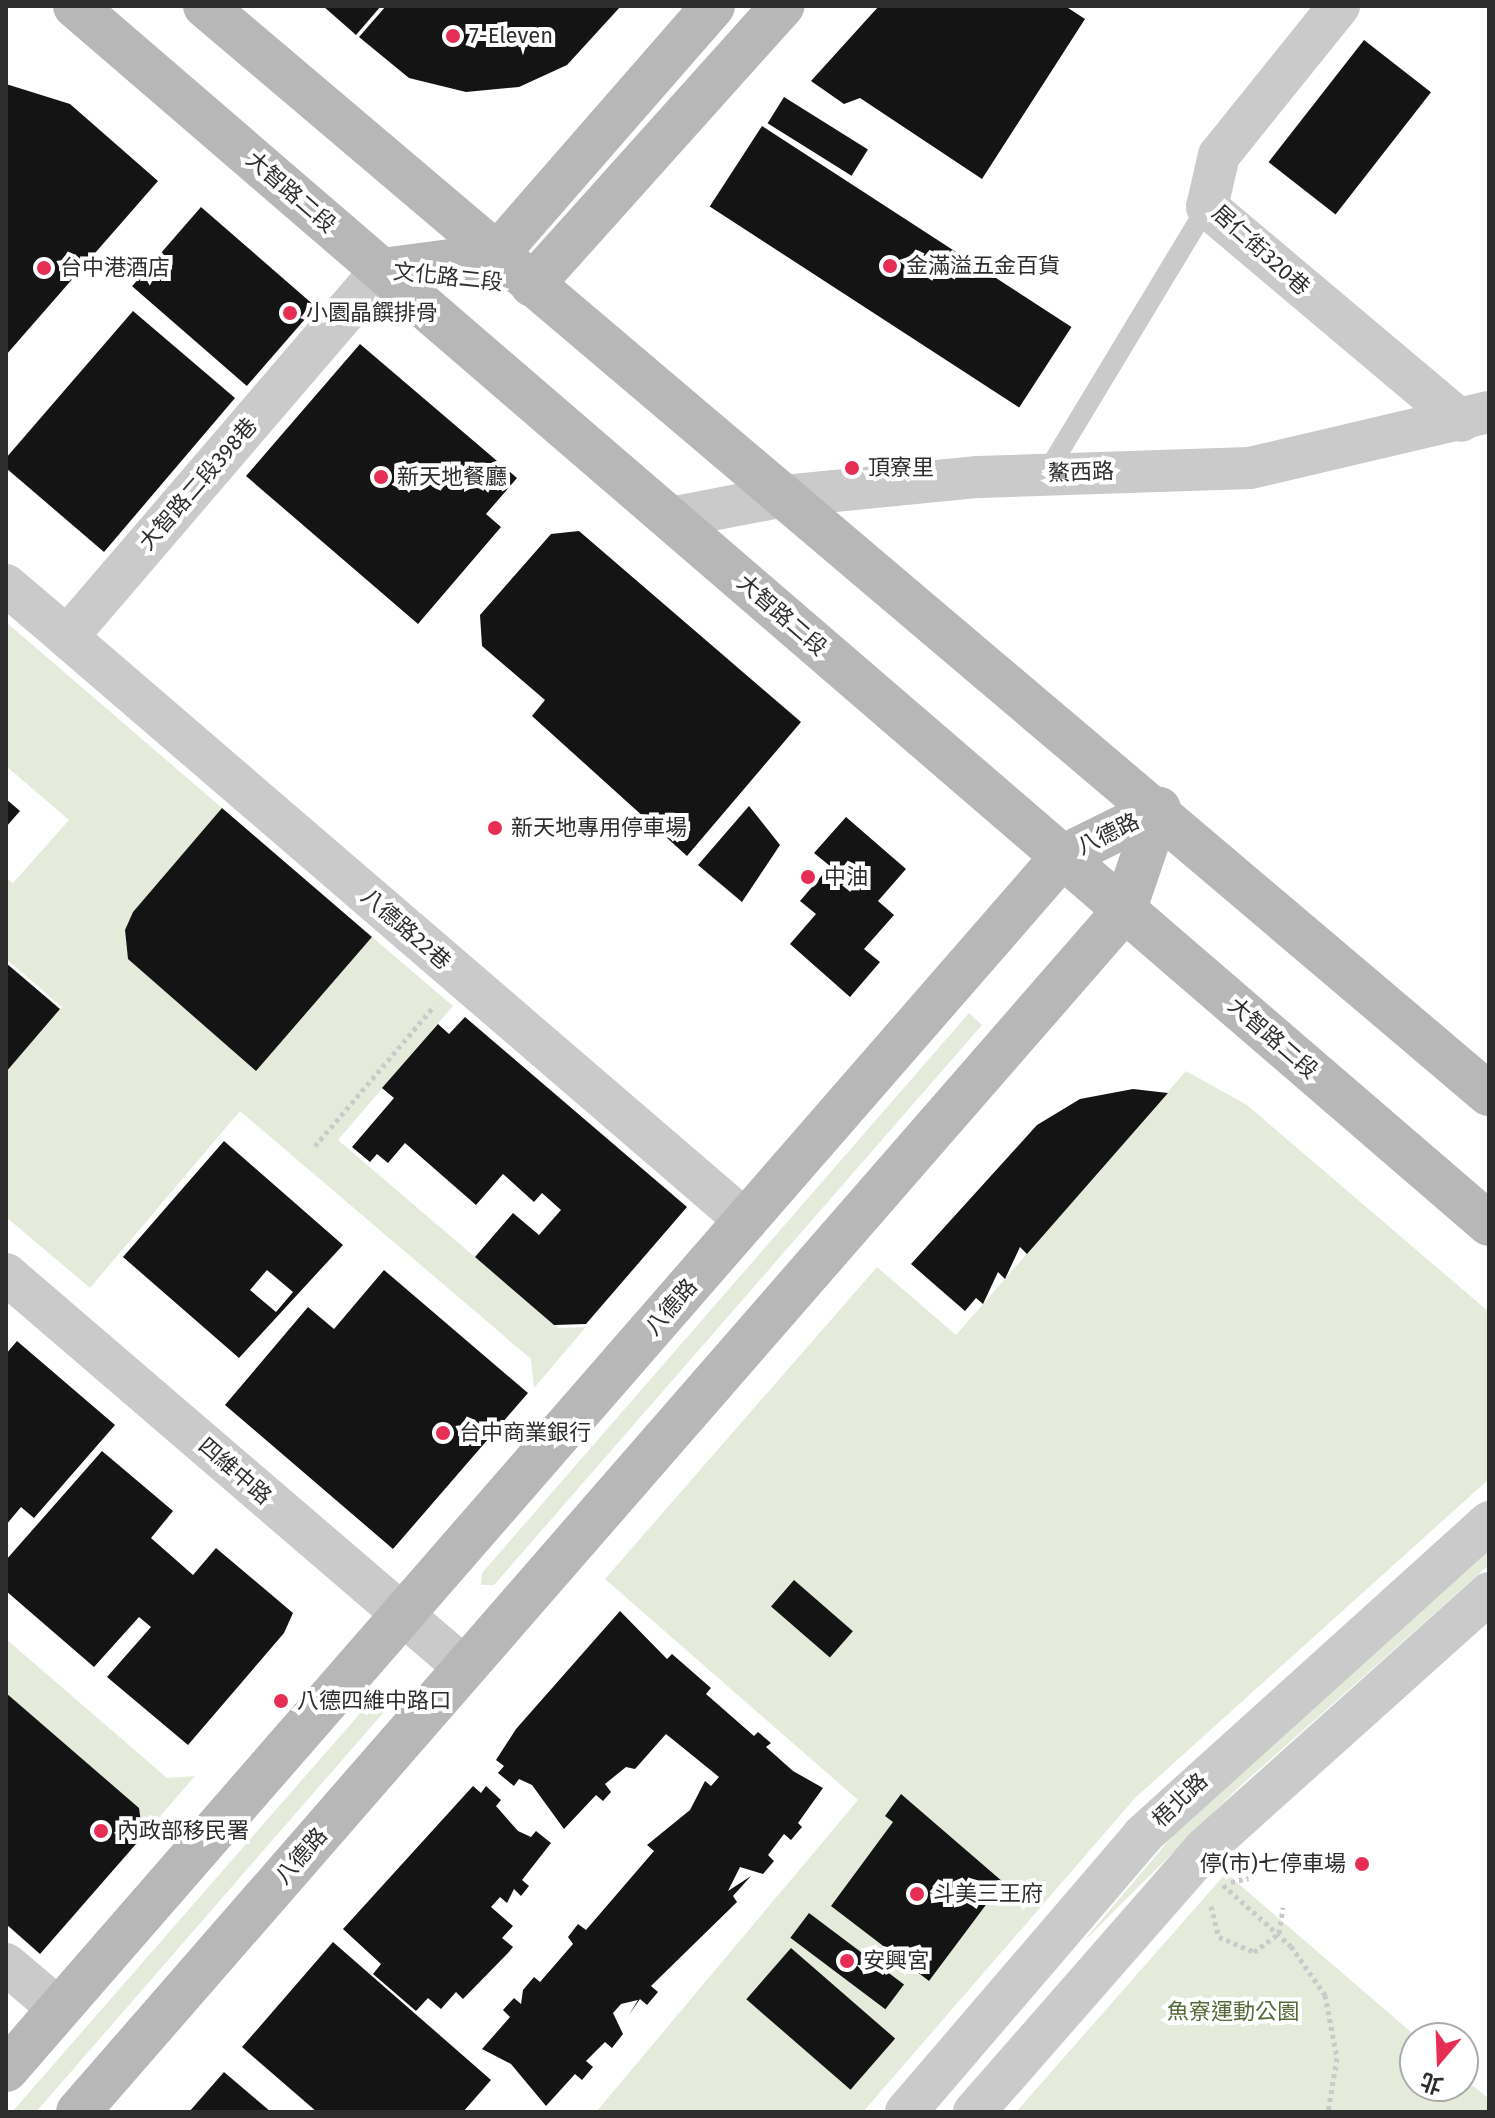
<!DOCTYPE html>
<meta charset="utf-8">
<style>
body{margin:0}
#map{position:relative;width:1495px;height:2118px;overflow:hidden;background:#fff;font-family:"Fira Sans","Noto Sans TC",sans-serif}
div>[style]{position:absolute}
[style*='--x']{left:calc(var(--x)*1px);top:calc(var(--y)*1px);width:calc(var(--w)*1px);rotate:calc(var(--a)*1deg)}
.green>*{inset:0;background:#e5ebda}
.building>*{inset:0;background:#141414;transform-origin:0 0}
.path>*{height:5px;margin-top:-2.5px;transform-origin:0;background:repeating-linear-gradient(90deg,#cacaca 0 4px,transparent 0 8px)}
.lane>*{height:20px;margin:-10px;padding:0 10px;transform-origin:10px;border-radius:10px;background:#cacaca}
.street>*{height:42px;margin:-21px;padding:0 21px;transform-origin:21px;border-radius:21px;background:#cacaca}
.secondary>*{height:44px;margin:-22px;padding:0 22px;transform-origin:22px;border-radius:22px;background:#b7b7b7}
.dots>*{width:22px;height:22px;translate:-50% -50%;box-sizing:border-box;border:4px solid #fff;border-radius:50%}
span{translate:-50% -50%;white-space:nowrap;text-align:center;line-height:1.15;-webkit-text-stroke:8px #fff;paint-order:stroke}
.poi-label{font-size:22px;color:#2d2d2d}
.left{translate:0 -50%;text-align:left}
.right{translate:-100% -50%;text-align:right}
.street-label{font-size:22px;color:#2d2d2d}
.park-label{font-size:22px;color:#56693a}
.frame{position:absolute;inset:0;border:8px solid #2d2d2d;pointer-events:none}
.north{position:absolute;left:1399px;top:2022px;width:80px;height:80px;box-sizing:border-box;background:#fff;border:2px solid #ababab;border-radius:50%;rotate:199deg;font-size:22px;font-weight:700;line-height:32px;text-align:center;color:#2d2d2d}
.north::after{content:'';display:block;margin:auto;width:28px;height:36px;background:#e62d54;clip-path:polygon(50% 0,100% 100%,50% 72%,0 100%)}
</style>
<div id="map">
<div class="green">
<div style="clip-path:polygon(6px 622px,222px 808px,133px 912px,125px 930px,128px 959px,256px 1071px,372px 937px,453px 1006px,338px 1140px,558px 1328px,586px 1327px,534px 1388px,531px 1359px,240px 1111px,90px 1288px,6px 1217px,6px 1072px,62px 1007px,6px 959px,6px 878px,13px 883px,69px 820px,6px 766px)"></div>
<div style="clip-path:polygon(969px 1013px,982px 1025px,494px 1585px,481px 1585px,482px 1573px)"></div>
<div style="clip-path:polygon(1186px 1071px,1247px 1105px,1489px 1312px,1489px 1479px,1135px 1798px,863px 2112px,596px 2112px,858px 1800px,605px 1579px,877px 1267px,956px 1335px)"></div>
<div style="clip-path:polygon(1489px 1550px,1489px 1565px,1237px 1789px,1081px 1944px,1180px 1827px)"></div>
<div style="clip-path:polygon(6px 1639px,167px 1778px,195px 1776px,143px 1836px,139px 1808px,6px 1693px)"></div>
<div style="clip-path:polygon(387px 1692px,390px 1705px,36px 2112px,12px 2112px,377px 1694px)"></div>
<div style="clip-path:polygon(1226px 1873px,1418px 2038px,1415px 2086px,1463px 2086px,1463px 2077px,1489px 2099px,1489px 2112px,1016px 2112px)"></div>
</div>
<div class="building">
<div style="clip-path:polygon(323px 6px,381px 6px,356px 35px)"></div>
<div style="clip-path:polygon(386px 6px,621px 6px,567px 65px,519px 87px,466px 92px,409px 78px,359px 37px)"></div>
<div style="clip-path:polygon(879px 6px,1065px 6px,1085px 19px,982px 179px,860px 98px,844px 104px,811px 81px)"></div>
<div style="left:1364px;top:40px;width:85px;height:155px;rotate:38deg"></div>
<div style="clip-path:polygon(6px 84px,70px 104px,158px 181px,6px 355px)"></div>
<div style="left:784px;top:97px;width:99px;height:31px;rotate:32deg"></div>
<div style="left:762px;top:126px;width:369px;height:96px;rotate:33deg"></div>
<div style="left:201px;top:207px;width:152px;height:105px;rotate:41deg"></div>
<div style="clip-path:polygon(133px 311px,235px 398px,104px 552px,6px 468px,6px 458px)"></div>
<div style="clip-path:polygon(360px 344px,517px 478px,486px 514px,501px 527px,418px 624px,246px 476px)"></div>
<div style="clip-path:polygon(579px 531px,801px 722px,687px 856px,532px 716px,545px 700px,482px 646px,480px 615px,551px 534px)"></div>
<div style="clip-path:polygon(6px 799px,20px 811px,6px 827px)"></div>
<div style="clip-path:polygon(749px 806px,780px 845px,742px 902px,698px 865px)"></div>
<div style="clip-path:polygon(222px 808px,372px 937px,256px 1071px,128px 959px,125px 930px,133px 912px)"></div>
<div style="clip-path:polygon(846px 817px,906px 869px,878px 901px,894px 915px,864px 949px,880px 962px,850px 997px,790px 944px,816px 914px,800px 901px,830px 866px,814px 853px)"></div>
<div style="clip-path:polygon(6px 963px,60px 1009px,6px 1072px)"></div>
<div style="clip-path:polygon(465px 1017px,687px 1207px,586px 1324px,554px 1325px,475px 1257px,513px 1213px,539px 1235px,561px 1210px,542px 1193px,534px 1202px,503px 1174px,476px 1205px,405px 1143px,388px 1163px,377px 1154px,370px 1162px,352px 1147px,394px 1098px,382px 1088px,438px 1024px,449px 1034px)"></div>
<div style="clip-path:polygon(1133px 1089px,1168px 1093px,1027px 1254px,1020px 1247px,1005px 1279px,998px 1272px,983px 1304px,976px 1298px,965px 1311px,911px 1264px,1037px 1125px,1080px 1099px)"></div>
<div style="clip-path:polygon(evenodd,224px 1141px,343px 1245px,239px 1358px,123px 1257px,224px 1141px,267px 1270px,293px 1292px,276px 1312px,250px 1290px,267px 1270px)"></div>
<div style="clip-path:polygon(384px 1270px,528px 1393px,393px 1549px,225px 1405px,308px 1307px,334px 1329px)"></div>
<div style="clip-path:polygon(17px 1341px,115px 1425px,34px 1518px,21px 1507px,6px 1525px,6px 1354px)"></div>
<div style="clip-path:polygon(102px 1451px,173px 1511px,151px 1538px,193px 1575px,216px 1548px,293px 1613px,284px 1633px,188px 1745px,107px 1677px,151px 1627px,139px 1617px,94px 1667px,6px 1591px,6px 1560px)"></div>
<div style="left:794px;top:1580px;width:78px;height:35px;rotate:41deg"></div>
<div style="clip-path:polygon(620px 1611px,667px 1659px,672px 1654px,711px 1688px,706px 1694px,754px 1736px,758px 1732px,771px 1743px,766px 1747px,793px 1771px,823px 1788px,798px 1823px,802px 1827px,791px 1840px,784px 1834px,768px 1855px,774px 1861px,763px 1874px,740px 1867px,728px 1891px,751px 1876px,733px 1896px,737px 1902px,651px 1986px,658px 1992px,647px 2005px,640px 1999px,629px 2015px,638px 2000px,621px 2004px,613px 2013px,623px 2034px,612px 2048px,605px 2042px,586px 2061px,593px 2067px,582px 2080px,575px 2074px,546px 2106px,511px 2064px,482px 2049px,510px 2017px,503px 2010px,514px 1998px,521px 2004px,523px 1990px,534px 1977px,540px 1982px,573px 1944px,568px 1937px,578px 1924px,586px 1930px,654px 1851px,647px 1845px,690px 1810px,705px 1781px,711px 1786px,719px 1777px,666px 1734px,635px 1769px,626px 1767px,605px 1784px,611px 1792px,603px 1801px,596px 1795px,564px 1829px,532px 1785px,519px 1779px,514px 1786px,498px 1773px,504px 1766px,496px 1760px,516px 1729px)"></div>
<div style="clip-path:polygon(6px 1693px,139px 1808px,143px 1836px,40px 1954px,6px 1924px)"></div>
<div style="clip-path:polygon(473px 1786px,481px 1793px,486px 1786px,501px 1800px,496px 1806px,518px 1831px,531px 1837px,536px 1831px,551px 1843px,522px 1880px,529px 1886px,521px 1896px,514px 1889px,507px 1903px,500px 1897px,491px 1907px,513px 1926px,502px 1938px,513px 1947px,508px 1953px,463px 1999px,456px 1992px,441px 2009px,428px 1998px,416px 2011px,373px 1974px,381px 1964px,343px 1929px)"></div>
<div style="clip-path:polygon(901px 1794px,1003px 1882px,929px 1981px,831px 1906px,893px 1822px,885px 1816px)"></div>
<div style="left:809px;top:1913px;width:119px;height:31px;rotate:37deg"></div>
<div style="clip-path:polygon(333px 1942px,491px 2080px,463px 2112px,317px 2112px,242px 2047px)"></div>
<div style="left:791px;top:1948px;width:138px;height:68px;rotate:41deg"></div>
<div style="clip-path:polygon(224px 2072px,271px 2112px,189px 2112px)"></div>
</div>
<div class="path">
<div style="--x:315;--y:1146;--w:184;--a:-49.6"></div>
<div style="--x:1231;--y:1882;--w:18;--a:-13"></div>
<div style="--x:1223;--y:1885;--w:91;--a:41.9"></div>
<div style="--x:1291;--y:1946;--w:60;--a:55.2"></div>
<div style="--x:1325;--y:1995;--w:64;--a:79.2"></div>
<div style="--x:1337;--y:2058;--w:55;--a:99.5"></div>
<div style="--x:1211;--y:1906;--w:32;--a:76"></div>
<div style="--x:1219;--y:1937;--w:38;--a:23"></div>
<div style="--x:1254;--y:1952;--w:31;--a:-37"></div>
<div style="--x:1279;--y:1933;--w:26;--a:-81"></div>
</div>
<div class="lane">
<div style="--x:1047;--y:472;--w:310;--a:-58.9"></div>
</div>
<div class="street">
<div style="--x:1339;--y:6;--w:191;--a:128.8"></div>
<div style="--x:1219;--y:155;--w:53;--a:103"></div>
<div style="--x:1207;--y:207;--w:332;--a:40.1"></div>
<div style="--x:670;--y:518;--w:116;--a:-10.9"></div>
<div style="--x:784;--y:496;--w:195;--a:-5.6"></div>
<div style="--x:978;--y:477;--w:272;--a:-1.9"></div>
<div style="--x:1250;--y:468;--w:245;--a:-13.2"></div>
<div style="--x:6;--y:585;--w:80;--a:40.4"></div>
<div style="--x:67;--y:637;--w:484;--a:-49.4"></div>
<div style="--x:67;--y:637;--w:896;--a:40.7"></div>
<div style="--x:6;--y:1274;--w:605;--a:40.64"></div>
<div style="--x:6;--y:1964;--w:70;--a:40.3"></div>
<div style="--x:906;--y:2112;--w:365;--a:-49.4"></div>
<div style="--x:1143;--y:1835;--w:467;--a:-42.1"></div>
<div style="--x:974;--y:2112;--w:348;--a:-48.8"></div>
<div style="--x:1203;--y:1850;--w:385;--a:-41.9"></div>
</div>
<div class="secondary">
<div style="--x:75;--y:6;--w:1866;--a:40.74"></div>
<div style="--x:205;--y:6;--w:1683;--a:40.28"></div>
<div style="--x:382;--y:270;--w:115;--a:-7.5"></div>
<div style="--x:496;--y:255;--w:330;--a:-48.9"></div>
<div style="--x:532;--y:285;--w:375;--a:-48.1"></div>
<div style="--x:6;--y:2070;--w:1608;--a:-48.96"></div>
<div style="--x:1062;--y:857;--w:108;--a:-26.3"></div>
<div style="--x:78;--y:2112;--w:1593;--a:-48.95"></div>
<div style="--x:1124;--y:911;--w:108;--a:-71.1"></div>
</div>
<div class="dots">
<div style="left:453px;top:36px;background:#e62d54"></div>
<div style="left:890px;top:266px;background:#e62d54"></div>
<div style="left:44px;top:268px;background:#e62d54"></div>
<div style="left:290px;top:313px;background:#e62d54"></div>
<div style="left:852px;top:468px;background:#e62d54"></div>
<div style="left:381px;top:477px;background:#e62d54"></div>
<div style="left:495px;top:828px;background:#e62d54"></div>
<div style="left:808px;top:877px;background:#e62d54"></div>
<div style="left:443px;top:1433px;background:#e62d54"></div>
<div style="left:281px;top:1701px;background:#e62d54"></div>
<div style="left:101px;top:1831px;background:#e62d54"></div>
<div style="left:1362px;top:1864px;background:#e62d54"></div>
<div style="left:917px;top:1894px;background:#e62d54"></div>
<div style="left:847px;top:1961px;background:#e62d54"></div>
</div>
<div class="poi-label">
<span class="left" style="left:469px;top:36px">7-Eleven</span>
<span class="left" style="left:906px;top:266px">金滿溢五金百貨</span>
<span class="left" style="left:60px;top:268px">台中港酒店</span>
<span class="left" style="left:306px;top:313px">小園晶饌排骨</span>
<span class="left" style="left:868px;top:468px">頂寮里</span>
<span class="left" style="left:397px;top:477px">新天地餐廳</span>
<span class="left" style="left:511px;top:828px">新天地專用停車場</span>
<span class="left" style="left:824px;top:877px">中油</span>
<span class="left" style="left:459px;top:1433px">台中商業銀行</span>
<span class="left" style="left:297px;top:1701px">八德四維中路口</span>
<span class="left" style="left:117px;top:1831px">內政部移民署</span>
<span class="right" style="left:1346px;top:1864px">停(市)七停車場</span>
<span class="left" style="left:933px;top:1894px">斗美三王府</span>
<span class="left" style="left:863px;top:1961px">安興宮</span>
</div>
<div class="street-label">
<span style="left:291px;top:192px;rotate:41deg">大智路二段</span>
<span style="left:1261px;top:250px;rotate:42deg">居仁街320巷</span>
<span style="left:448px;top:277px;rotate:6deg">文化路二段</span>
<span style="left:1081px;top:472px;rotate:-2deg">鰲西路</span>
<span style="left:198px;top:484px;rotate:-49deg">大智路二段398巷</span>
<span style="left:782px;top:615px;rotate:41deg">大智路二段</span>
<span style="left:1108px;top:834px;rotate:-26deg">八德路</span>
<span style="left:406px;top:929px;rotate:41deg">八德路22巷</span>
<span style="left:1273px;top:1038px;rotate:41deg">大智路二段</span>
<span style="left:671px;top:1307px;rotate:-49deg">八德路</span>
<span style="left:235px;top:1471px;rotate:41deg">四維中路</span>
<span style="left:1180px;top:1800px;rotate:-44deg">梧北路</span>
<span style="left:301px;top:1856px;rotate:-49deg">八德路</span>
</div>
<div class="park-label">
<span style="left:1233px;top:2012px">魚寮運動公園</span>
</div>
<div class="frame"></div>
<div class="north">北</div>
</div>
